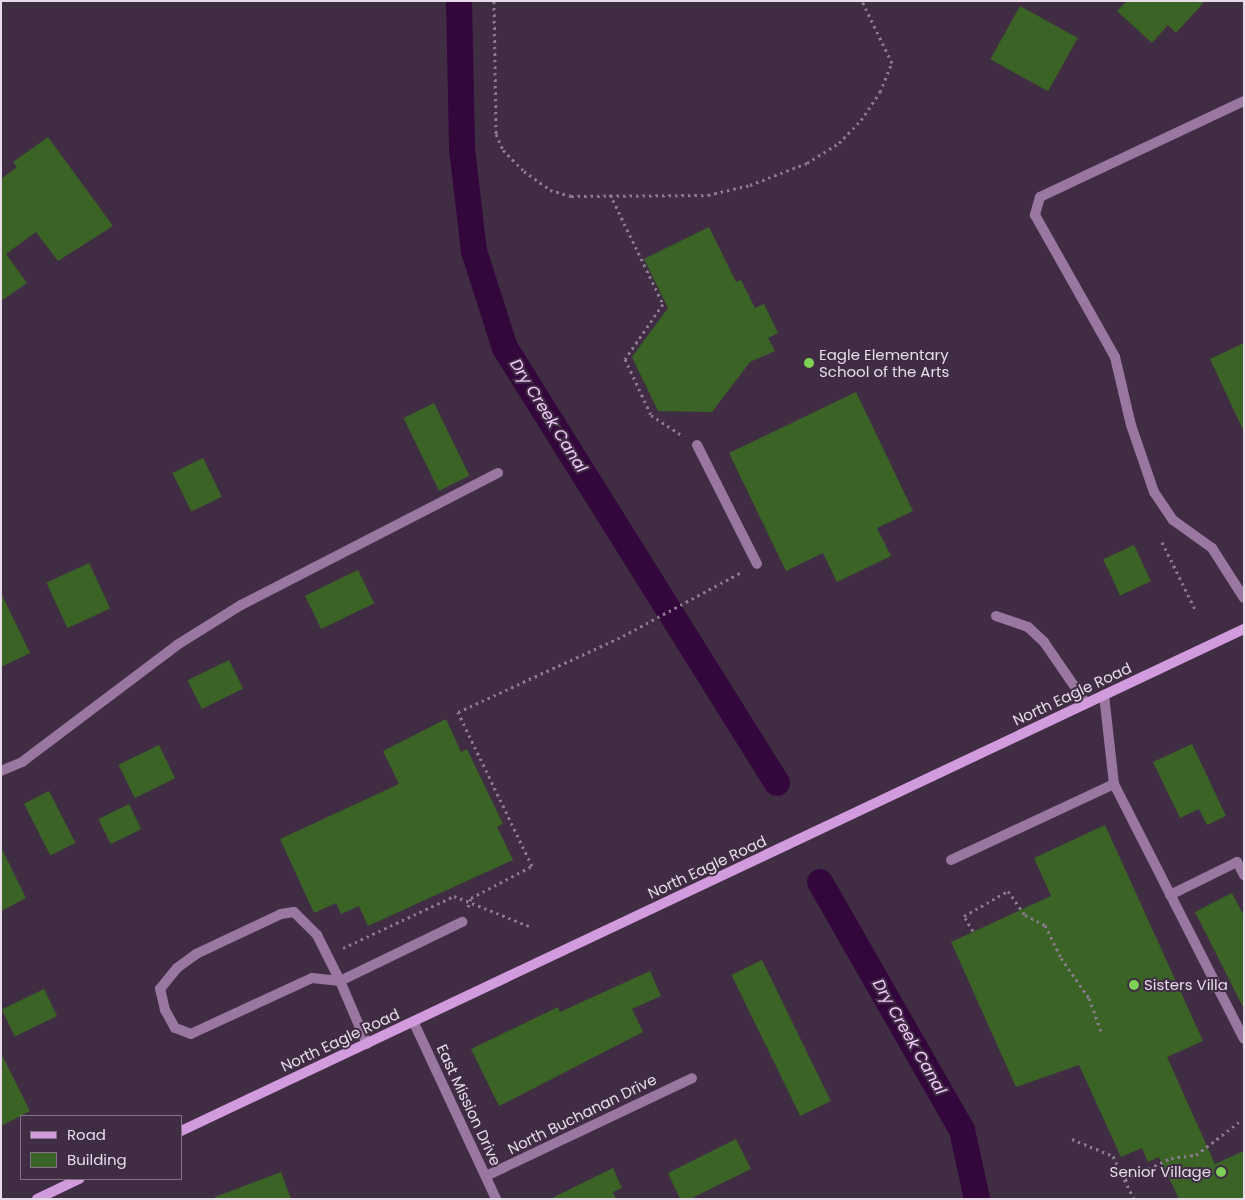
<!DOCTYPE html>
<style>
body{margin:0}
#map{position:relative;width:1245px;height:1200px;overflow:hidden;background:#402d44;font-family:Poppins,sans-serif}
div>[style]{position:absolute}
[style*='--x']{left:calc(var(--x)*1px);top:calc(var(--y)*1px);width:calc(var(--w)*1px);rotate:calc(var(--a)*1deg)}
.canal>*{height:26px;margin:-13px;padding:0 13px;transform-origin:13px;border-radius:13px;background:#33063c}
.building>*{inset:0;background:#3a6325;transform-origin:0 0}
.path>*{height:3px;margin-top:-1.5px;transform-origin:0;background:repeating-linear-gradient(90deg,#8b7b8f 0 2.5px,transparent 0 6.5px)}
.lane>*{height:10px;margin:-5px;padding:0 5px;transform-origin:5px;border-radius:5px;background:#9977a0}
.street>*{height:10px;margin:-5px;padding:0 5px;transform-origin:5px;border-radius:5px;background:#9977a0}
.secondary>*{height:10px;margin:-5px;padding:0 5px;transform-origin:5px;border-radius:5px;background:#d29bdd}
.dots>*{width:14px;height:14px;translate:-50% -50%;box-sizing:border-box;border:2px solid #402d44;border-radius:50%}
span{translate:-50% -50%;white-space:nowrap;text-align:center;line-height:1.15;-webkit-text-stroke:4px #402d44;paint-order:stroke}
.poi-label{font-size:15px;color:#e7dbea}
.left{translate:0 -50%;text-align:left}
.right{translate:-100% -50%;text-align:right}
.street-label{font-size:15px;color:#e7dbea}
.water-label{font-size:16px;color:#f4cbfd;font-style:italic}
.frame{position:absolute;inset:0;border:2px solid #e7dbea;pointer-events:none}
.legend{position:absolute;left:20px;top:1115px;width:162px;height:65px;box-sizing:border-box;background:#402d44;border:1px solid #837386;margin:0;padding:6px 9px;list-style:none;font-size:15px;color:#e7dbea}
.legend li{display:flex;align-items:center;gap:10px;height:25px}
.legend b{width:25px;border:1px solid #837386}
</style>
<div id="map">
<div class="canal">
<div style="--x:459;--y:1;--w:148;--a:88.8"></div>
<div style="--x:462;--y:149;--w:103;--a:83.3"></div>
<div style="--x:474;--y:251;--w:102;--a:72.3"></div>
<div style="--x:505;--y:348;--w:513;--a:57.98"></div>
<div style="--x:820;--y:882;--w:286;--a:60.2"></div>
<div style="--x:962;--y:1130;--w:71;--a:77.7"></div>
</div>
<div class="building">
<div style="clip-path:polygon(1127px 1px,1205px 1px,1176px 33px,1168px 25px,1152px 43px,1117px 11px)"></div>
<div style="left:1020px;top:6px;width:66px;height:61px;rotate:29deg"></div>
<div style="clip-path:polygon(48px 137px,113px 226px,58px 261px,36px 232px,6px 254px,27px 283px,1px 301px,1px 179px,17px 167px,13px 162px)"></div>
<div style="clip-path:polygon(709px 227px,736px 282px,741px 280px,755px 308px,764px 304px,778px 333px,768px 338px,775px 351px,750px 362px,712px 412px,658px 411px,632px 357px,668px 308px,644px 259px)"></div>
<div style="clip-path:polygon(1244px 343px,1244px 432px,1210px 359px)"></div>
<div style="clip-path:polygon(856px 392px,913px 511px,877px 528px,891px 556px,837px 582px,823px 553px,786px 571px,729px 453px)"></div>
<div style="left:434px;top:403px;width:81px;height:34px;rotate:64deg"></div>
<div style="left:203px;top:458px;width:43px;height:34px;rotate:64deg"></div>
<div style="left:1134px;top:545px;width:40px;height:34px;rotate:65deg"></div>
<div style="left:89px;top:563px;width:50px;height:47px;rotate:65deg"></div>
<div style="left:358px;top:570px;width:37px;height:59px;rotate:64deg"></div>
<div style="clip-path:polygon(1px 593px,30px 653px,1px 667px)"></div>
<div style="left:229px;top:660px;width:32px;height:46px;rotate:64deg"></div>
<div style="clip-path:polygon(446px 719px,461px 752px,467px 749px,503px 824px,497px 827px,513px 860px,368px 926px,359px 906px,341px 914px,336px 903px,314px 913px,280px 839px,399px 784px,383px 751px)"></div>
<div style="clip-path:polygon(1192px 744px,1226px 816px,1207px 825px,1199px 809px,1180px 818px,1153px 762px)"></div>
<div style="left:159px;top:745px;width:37px;height:45px;rotate:64deg"></div>
<div style="left:49px;top:791px;width:58px;height:28px;rotate:63deg"></div>
<div style="left:129px;top:804px;width:28px;height:34px;rotate:64deg"></div>
<div style="clip-path:polygon(1105px 825px,1203px 1041px,1167px 1057px,1215px 1164px,1244px 1151px,1244px 1199px,1179px 1199px,1159px 1157px,1148px 1162px,1142px 1148px,1121px 1157px,1079px 1065px,1016px 1087px,951px 942px,1051px 896px,1034px 858px)"></div>
<div style="clip-path:polygon(1px 847px,26px 898px,1px 911px)"></div>
<div style="clip-path:polygon(1232px 893px,1244px 916px,1244px 1009px,1195px 912px)"></div>
<div style="left:762px;top:960px;width:157px;height:34px;rotate:64deg"></div>
<div style="clip-path:polygon(650px 971px,661px 996px,632px 1009px,643px 1032px,499px 1106px,471px 1049px,558px 1007px,560px 1012px)"></div>
<div style="left:44px;top:989px;width:30px;height:47px;rotate:64deg"></div>
<div style="clip-path:polygon(1px 1053px,30px 1111px,1px 1126px)"></div>
<div style="clip-path:polygon(736px 1139px,751px 1169px,690px 1199px,680px 1199px,668px 1173px)"></div>
<div style="clip-path:polygon(613px 1168px,622px 1188px,613px 1192px,616px 1199px,550px 1199px)"></div>
<div style="clip-path:polygon(281px 1172px,291px 1199px,215px 1199px,215px 1197px)"></div>
</div>
<div class="path">
<div style="--x:494;--y:1;--w:133;--a:89.1"></div>
<div style="--x:496;--y:134;--w:17;--a:66"></div>
<div style="--x:503;--y:150;--w:30;--a:45"></div>
<div style="--x:524;--y:171;--w:32;--a:36"></div>
<div style="--x:550;--y:190;--w:22;--a:16"></div>
<div style="--x:571;--y:196;--w:137;--a:-0.4"></div>
<div style="--x:708;--y:195;--w:43;--a:-13.4"></div>
<div style="--x:750;--y:185;--w:61;--a:-21.1"></div>
<div style="--x:807;--y:163;--w:38;--a:-32"></div>
<div style="--x:839;--y:143;--w:32;--a:-46"></div>
<div style="--x:861;--y:120;--w:34;--a:-56"></div>
<div style="--x:880;--y:92;--w:31;--a:-68"></div>
<div style="--x:892;--y:63;--w:69;--a:-115.8"></div>
<div style="--x:610;--y:194;--w:122;--a:64.3"></div>
<div style="--x:663;--y:304;--w:67;--a:124.6"></div>
<div style="--x:625;--y:359;--w:62;--a:65.1"></div>
<div style="--x:651;--y:415;--w:38;--a:33"></div>
<div style="--x:1162;--y:542;--w:75;--a:63.8"></div>
<div style="--x:468;--y:907;--w:9;--a:-72"></div>
<div style="--x:471;--y:898;--w:69;--a:-27.7"></div>
<div style="--x:532;--y:866;--w:171;--a:-115.7"></div>
<div style="--x:458;--y:712;--w:182;--a:-24.7"></div>
<div style="--x:623;--y:636;--w:136;--a:-28.4"></div>
<div style="--x:973;--y:931;--w:17;--a:-121"></div>
<div style="--x:964;--y:916;--w:51;--a:-29.6"></div>
<div style="--x:1008;--y:891;--w:29;--a:55"></div>
<div style="--x:1025;--y:915;--w:22;--a:27"></div>
<div style="--x:1045;--y:925;--w:37;--a:64"></div>
<div style="--x:1061;--y:958;--w:49;--a:55"></div>
<div style="--x:1089;--y:998;--w:35;--a:70"></div>
<div style="--x:343;--y:948;--w:123;--a:-25.1"></div>
<div style="--x:454;--y:896;--w:81;--a:21.8"></div>
<div style="--x:1072;--y:1139;--w:44;--a:22.5"></div>
<div style="--x:1113;--y:1156;--w:48;--a:64"></div>
<div style="--x:1125;--y:1180;--w:51;--a:-25.6"></div>
<div style="--x:1171;--y:1158;--w:25;--a:-7"></div>
<div style="--x:1196;--y:1155;--w:54;--a:-37.5"></div>
</div>
<div class="lane">
<div style="--x:1244;--y:101;--w:225;--a:154.8"></div>
<div style="--x:1040;--y:197;--w:19;--a:106"></div>
<div style="--x:1035;--y:215;--w:163;--a:60.6"></div>
<div style="--x:1115;--y:357;--w:70;--a:76.8"></div>
<div style="--x:1131;--y:425;--w:71;--a:71.1"></div>
<div style="--x:1154;--y:492;--w:34;--a:56"></div>
<div style="--x:1173;--y:520;--w:48;--a:35.7"></div>
<div style="--x:1212;--y:548;--w:59;--a:57.4"></div>
<div style="--x:697;--y:445;--w:133;--a:63.2"></div>
<div style="--x:996;--y:616;--w:34;--a:19"></div>
<div style="--x:1028;--y:627;--w:22;--a:43"></div>
<div style="--x:1044;--y:642;--w:74;--a:55.5"></div>
<div style="--x:1104;--y:695;--w:90;--a:83.6"></div>
<div style="--x:1114;--y:784;--w:286;--a:63"></div>
<div style="--x:22;--y:762;--w:194;--a:-37"></div>
<div style="--x:177;--y:645;--w:75;--a:-32"></div>
<div style="--x:241;--y:605;--w:289;--a:-27.2"></div>
<div style="--x:951;--y:860;--w:180;--a:-25"></div>
<div style="--x:1170;--y:895;--w:75;--a:-26.2"></div>
<div style="--x:1237;--y:862;--w:15;--a:62"></div>
<div style="--x:367;--y:1044;--w:69;--a:-113.2"></div>
<div style="--x:340;--y:981;--w:28;--a:-174"></div>
<div style="--x:312;--y:978;--w:133;--a:155.2"></div>
<div style="--x:191;--y:1034;--w:17;--a:-159"></div>
<div style="--x:175;--y:1028;--w:21;--a:-119"></div>
<div style="--x:165;--y:1010;--w:22;--a:-103"></div>
<div style="--x:160;--y:989;--w:27;--a:-51"></div>
<div style="--x:177;--y:968;--w:24;--a:-36"></div>
<div style="--x:196;--y:954;--w:94;--a:-25.2"></div>
<div style="--x:281;--y:914;--w:13;--a:-9"></div>
<div style="--x:294;--y:912;--w:33;--a:45"></div>
<div style="--x:317;--y:935;--w:51;--a:63.4"></div>
<div style="--x:340;--y:981;--w:136;--a:-25.8"></div>
</div>
<div class="street">
<div style="--x:1;--y:771;--w:23;--a:-23"></div>
<div style="--x:414;--y:1023;--w:194;--a:65"></div>
<div style="--x:486;--y:1176;--w:228;--a:-25.4"></div>
</div>
<div class="secondary">
<div style="--x:181;--y:1131;--w:1176;--a:-25.28"></div>
<div style="--x:37;--y:1199;--w:47;--a:-25.5"></div>
</div>
<div class="dots">
<div style="left:809px;top:363px;background:#7dd154"></div>
<div style="left:1134px;top:985px;background:#7dd154"></div>
<div style="left:1221px;top:1172px;background:#7dd154"></div>
</div>
<div class="poi-label">
<span class="left" style="left:819px;top:363px">Eagle Elementary<br>School of the Arts</span>
<span class="left" style="left:1144px;top:985px">Sisters Villa</span>
<span class="right" style="left:1211px;top:1172px">Senior Village</span>
</div>
<div class="street-label">
<span style="left:1072px;top:694px;rotate:-25deg">North Eagle Road</span>
<span style="left:707px;top:867px;rotate:-25deg">North Eagle Road</span>
<span style="left:340px;top:1040px;rotate:-25deg">North Eagle Road</span>
<span style="left:469px;top:1105px;rotate:65deg">East Mission Drive</span>
<span style="left:582px;top:1114px;rotate:-26deg">North Buchanan Drive</span>
</div>
<div class="water-label">
<span style="left:548px;top:416px;rotate:58deg">Dry Creek Canal</span>
<span style="left:909px;top:1037px;rotate:60deg">Dry Creek Canal</span>
</div>
<div class="frame"></div>
<ul class="legend">
<li><b style="height:6px;background:#d29bdd"></b>Road</li>
<li><b style="height:14px;background:#3a6325"></b>Building</li>
</ul>
</div>
